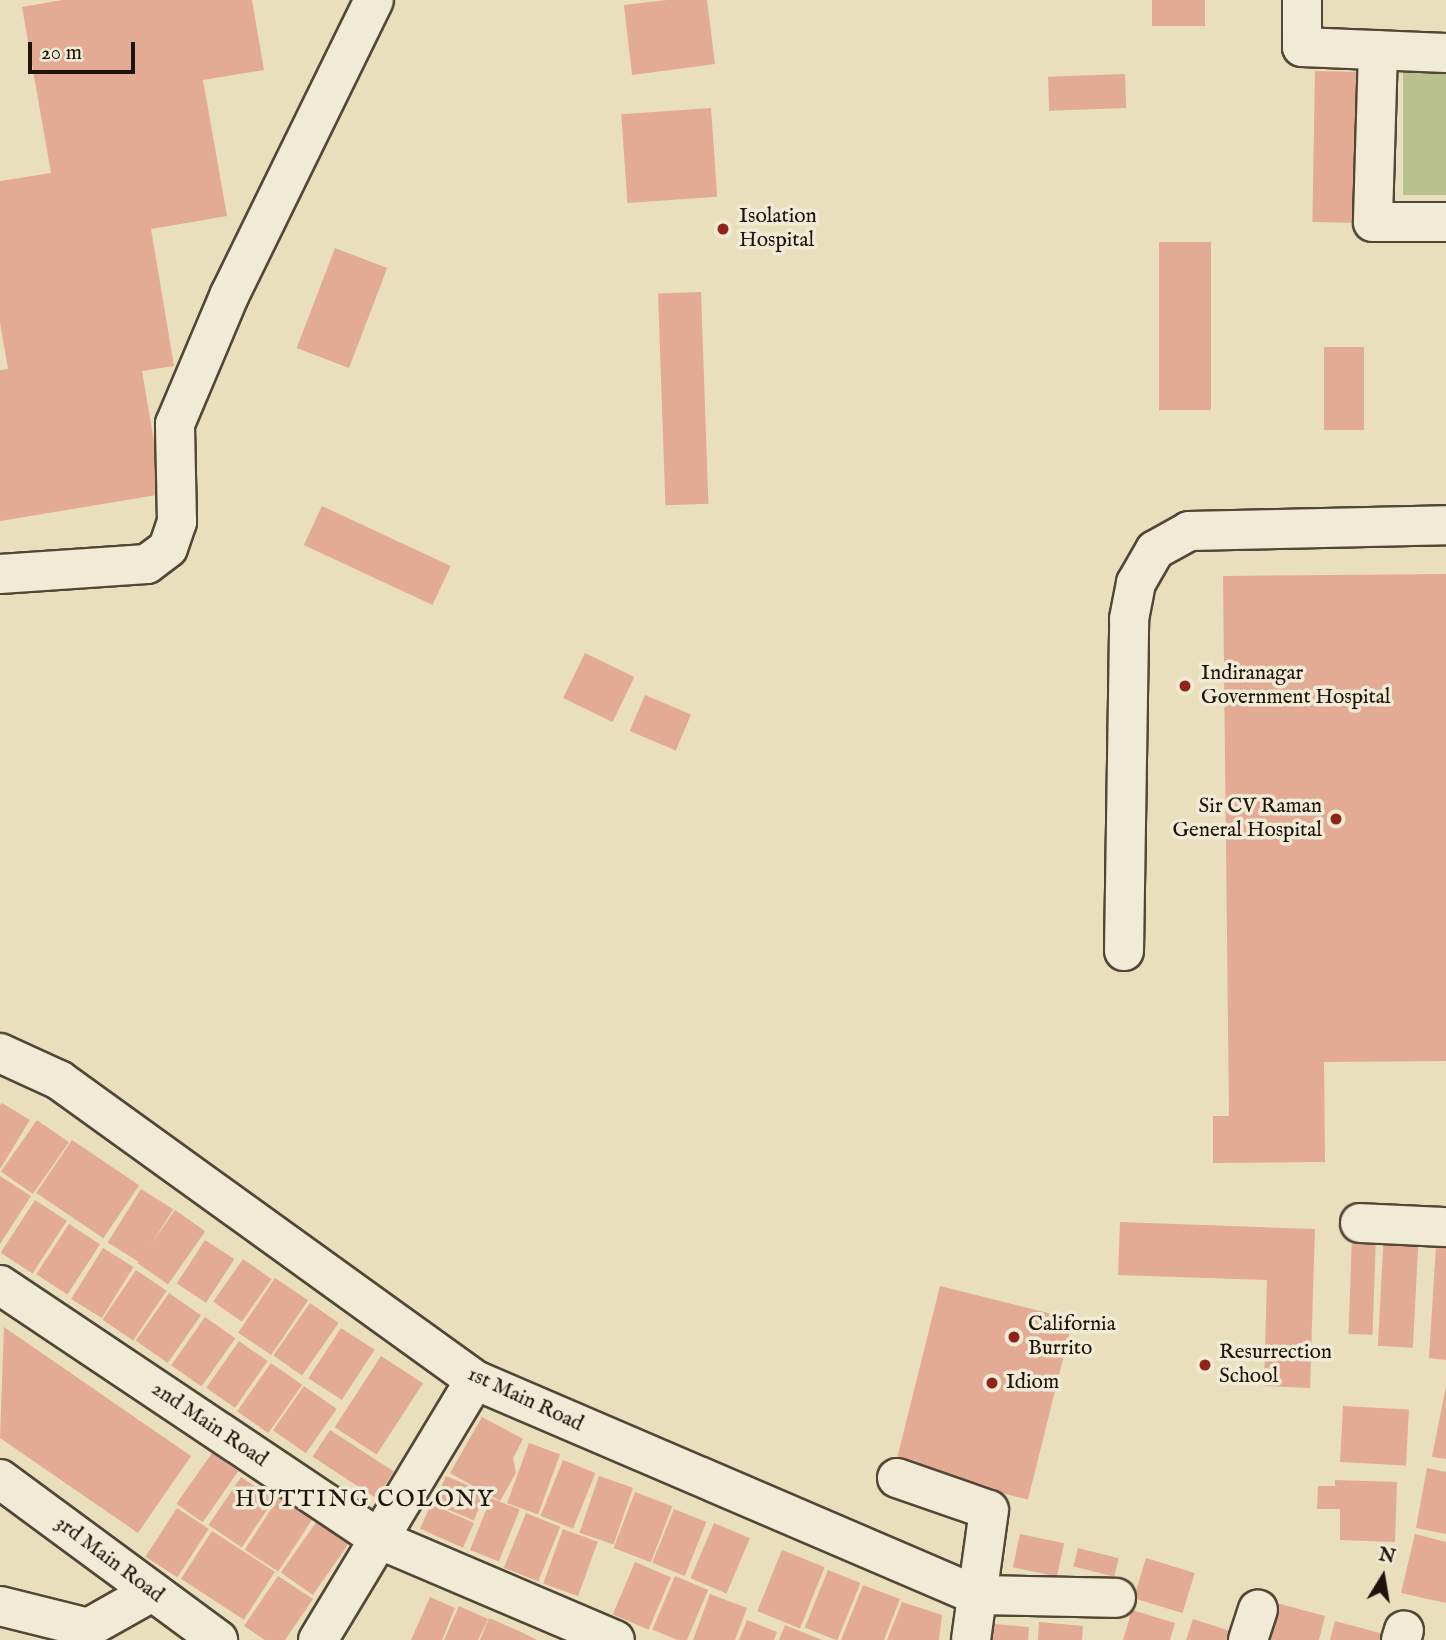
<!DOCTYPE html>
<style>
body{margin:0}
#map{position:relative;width:1446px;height:1640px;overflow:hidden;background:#e9dfbd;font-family:"IM FELL English",serif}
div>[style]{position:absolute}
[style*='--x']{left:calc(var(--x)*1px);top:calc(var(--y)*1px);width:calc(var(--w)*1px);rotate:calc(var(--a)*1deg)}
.green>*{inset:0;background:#b9c18f;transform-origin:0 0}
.building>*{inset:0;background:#e3ab93;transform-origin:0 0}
.roads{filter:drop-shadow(2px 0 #524736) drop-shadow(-2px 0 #524736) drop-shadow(0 2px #524736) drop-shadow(0 -2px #524736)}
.minor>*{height:38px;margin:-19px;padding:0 19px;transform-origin:19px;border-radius:19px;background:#f1ead4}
.dots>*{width:19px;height:19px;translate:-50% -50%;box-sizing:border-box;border:4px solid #f1ead4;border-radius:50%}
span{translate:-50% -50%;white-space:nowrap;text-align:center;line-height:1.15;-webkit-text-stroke:7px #f1ead4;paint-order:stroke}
.poi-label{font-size:21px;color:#1f1409}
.left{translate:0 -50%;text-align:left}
.right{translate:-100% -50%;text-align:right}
.street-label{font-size:21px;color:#1f1409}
.neighbourhood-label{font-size:23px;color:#1f1409;letter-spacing:2px}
.north{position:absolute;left:1348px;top:1542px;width:70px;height:70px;-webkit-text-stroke:5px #f1ead4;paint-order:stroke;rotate:11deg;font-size:19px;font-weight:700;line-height:28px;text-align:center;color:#1f1409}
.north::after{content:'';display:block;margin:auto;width:24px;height:32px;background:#1f1409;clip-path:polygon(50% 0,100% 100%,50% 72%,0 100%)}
.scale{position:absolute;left:28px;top:42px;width:107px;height:32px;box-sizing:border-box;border:4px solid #1f1409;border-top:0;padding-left:9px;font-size:21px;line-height:24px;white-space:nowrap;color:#1f1409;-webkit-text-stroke:5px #f1ead4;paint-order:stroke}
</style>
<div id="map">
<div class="green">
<div style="left:1403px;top:72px;width:43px;height:123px"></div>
</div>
<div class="building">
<div style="clip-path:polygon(62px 0,252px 0,264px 70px,203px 80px,227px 216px,151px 229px,174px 366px,142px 371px,163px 494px,0 521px,0 370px,8px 369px,0 323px,0 181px,51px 173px,22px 7px)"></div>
<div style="clip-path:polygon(667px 0,707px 0,715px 64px,632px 75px,624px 5px)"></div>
<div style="left:1152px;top:0;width:53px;height:26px"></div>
<div style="left:1315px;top:71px;width:53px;height:151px;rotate:1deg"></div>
<div style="left:1125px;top:74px;width:34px;height:77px;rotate:88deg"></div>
<div style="left:711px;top:108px;width:89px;height:90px;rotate:86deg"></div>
<div style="left:1159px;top:242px;width:52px;height:168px"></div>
<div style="left:335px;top:248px;width:56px;height:107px;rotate:21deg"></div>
<div style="left:701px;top:292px;width:212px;height:43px;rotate:88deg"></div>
<div style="left:1324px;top:347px;width:40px;height:83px"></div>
<div style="left:322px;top:506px;width:142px;height:43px;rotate:25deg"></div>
<div style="clip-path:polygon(1446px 574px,1446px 1061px,1324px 1062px,1325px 1162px,1213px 1163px,1213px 1116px,1229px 1116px,1223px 576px)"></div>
<div style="left:585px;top:653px;width:55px;height:50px;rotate:26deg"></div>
<div style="left:645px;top:695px;width:50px;height:39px;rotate:23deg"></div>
<div style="clip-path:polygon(2px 1103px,30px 1120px,0 1169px,0 1105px)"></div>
<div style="left:37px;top:1120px;width:39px;height:63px;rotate:35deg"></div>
<div style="left:72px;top:1140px;width:81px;height:64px;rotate:34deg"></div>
<div style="clip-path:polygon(0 1176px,31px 1196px,0 1244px)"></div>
<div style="left:141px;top:1189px;width:38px;height:63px;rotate:32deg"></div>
<div style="left:35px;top:1200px;width:38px;height:63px;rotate:33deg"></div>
<div style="left:175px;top:1210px;width:37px;height:65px;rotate:35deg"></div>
<div style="clip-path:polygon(1120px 1222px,1315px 1229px,1310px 1388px,1264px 1386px,1267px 1280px,1118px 1275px)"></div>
<div style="left:69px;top:1224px;width:37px;height:60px;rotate:33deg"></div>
<div style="left:1384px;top:1230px;width:35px;height:116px;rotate:3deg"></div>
<div style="left:1352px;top:1235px;width:24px;height:99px;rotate:2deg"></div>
<div style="left:205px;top:1240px;width:35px;height:52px;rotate:33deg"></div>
<div style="clip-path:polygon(1436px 1246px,1446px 1247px,1446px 1360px,1429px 1358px)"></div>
<div style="left:103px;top:1248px;width:36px;height:60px;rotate:32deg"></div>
<div style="left:243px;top:1259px;width:35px;height:52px;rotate:35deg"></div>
<div style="left:136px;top:1270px;width:37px;height:60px;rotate:34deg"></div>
<div style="left:275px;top:1278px;width:40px;height:66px;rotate:34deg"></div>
<div style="left:940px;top:1286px;width:137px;height:186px;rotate:14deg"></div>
<div style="left:169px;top:1293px;width:39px;height:58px;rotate:35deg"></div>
<div style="left:310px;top:1303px;width:35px;height:64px;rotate:35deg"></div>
<div style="left:205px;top:1317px;width:37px;height:59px;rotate:35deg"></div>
<div style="clip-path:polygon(4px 1327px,191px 1456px,138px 1533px,0 1438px)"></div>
<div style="left:341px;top:1328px;width:40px;height:60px;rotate:33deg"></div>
<div style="left:239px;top:1341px;width:35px;height:57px;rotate:35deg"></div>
<div style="left:381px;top:1356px;width:50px;height:85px;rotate:33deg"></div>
<div style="left:271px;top:1363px;width:38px;height:59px;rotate:35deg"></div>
<div style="left:304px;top:1386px;width:40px;height:54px;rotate:35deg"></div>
<div style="clip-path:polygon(1446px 1386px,1446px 1459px,1432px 1457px)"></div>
<div style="left:1343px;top:1406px;width:66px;height:56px;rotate:3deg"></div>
<div style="clip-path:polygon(482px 1417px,523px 1439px,513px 1458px,516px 1473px,500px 1501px,450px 1473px)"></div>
<div style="left:330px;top:1430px;width:76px;height:32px;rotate:33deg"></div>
<div style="left:529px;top:1443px;width:33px;height:64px;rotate:20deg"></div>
<div style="left:212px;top:1453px;width:32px;height:62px;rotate:35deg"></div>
<div style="left:563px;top:1460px;width:35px;height:60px;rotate:22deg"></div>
<div style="clip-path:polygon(1427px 1468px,1446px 1472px,1446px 1534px,1416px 1528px)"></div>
<div style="left:446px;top:1476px;width:43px;height:30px;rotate:23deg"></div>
<div style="left:599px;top:1476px;width:36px;height:60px;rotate:19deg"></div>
<div style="left:241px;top:1477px;width:40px;height:58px;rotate:34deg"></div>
<div style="clip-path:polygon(1335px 1480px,1397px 1482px,1395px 1542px,1340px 1540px,1340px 1509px,1317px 1509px,1318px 1486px,1335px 1486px)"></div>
<div style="left:635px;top:1492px;width:40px;height:60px;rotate:21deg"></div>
<div style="left:279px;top:1497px;width:40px;height:63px;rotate:33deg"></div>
<div style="left:491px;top:1498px;width:31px;height:56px;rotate:22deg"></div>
<div style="left:431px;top:1504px;width:47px;height:27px;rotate:24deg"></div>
<div style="left:177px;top:1508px;width:38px;height:58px;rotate:33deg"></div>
<div style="left:674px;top:1509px;width:35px;height:58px;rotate:22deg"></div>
<div style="left:526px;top:1513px;width:37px;height:59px;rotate:22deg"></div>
<div style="left:317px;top:1521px;width:39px;height:63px;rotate:35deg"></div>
<div style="left:714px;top:1523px;width:39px;height:60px;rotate:23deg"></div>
<div style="left:563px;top:1529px;width:37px;height:58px;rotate:20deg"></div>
<div style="left:212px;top:1531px;width:75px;height:57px;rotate:33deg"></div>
<div style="left:1020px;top:1534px;width:45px;height:34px;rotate:12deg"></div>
<div style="clip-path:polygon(1415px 1534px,1446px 1542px,1446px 1603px,1401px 1593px)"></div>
<div style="left:1078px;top:1548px;width:42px;height:19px;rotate:14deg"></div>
<div style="left:782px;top:1550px;width:46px;height:66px;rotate:22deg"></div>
<div style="left:1146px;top:1558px;width:51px;height:42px;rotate:17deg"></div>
<div style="left:635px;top:1562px;width:39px;height:57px;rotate:23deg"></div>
<div style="left:828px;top:1570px;width:35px;height:62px;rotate:22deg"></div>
<div style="clip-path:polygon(278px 1576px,313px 1599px,285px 1640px,265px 1640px,244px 1626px)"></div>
<div style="left:675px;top:1576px;width:36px;height:58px;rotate:23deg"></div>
<div style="clip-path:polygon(863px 1585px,900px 1599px,884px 1640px,841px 1640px)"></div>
<div style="clip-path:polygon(710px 1594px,747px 1608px,735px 1640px,693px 1640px)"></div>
<div style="clip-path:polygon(430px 1597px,455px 1608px,442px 1640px,411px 1640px)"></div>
<div style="clip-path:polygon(902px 1602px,942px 1615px,939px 1640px,887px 1640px)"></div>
<div style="clip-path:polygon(1273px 1602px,1325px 1616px,1319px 1640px,1264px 1640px)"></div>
<div style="clip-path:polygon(459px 1606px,488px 1619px,478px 1640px,444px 1640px)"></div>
<div style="clip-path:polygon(1132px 1610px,1175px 1623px,1170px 1640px,1123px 1640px)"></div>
<div style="clip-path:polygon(489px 1618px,519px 1631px,537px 1640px,480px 1640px)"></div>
<div style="clip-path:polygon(1193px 1619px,1233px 1632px,1231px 1640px,1186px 1640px)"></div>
<div style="clip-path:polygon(747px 1620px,777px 1632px,774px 1640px,739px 1640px)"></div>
<div style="clip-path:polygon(1335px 1621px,1391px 1636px,1390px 1640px,1330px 1640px)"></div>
<div style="clip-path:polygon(1039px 1622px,1083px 1626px,1082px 1640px,1038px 1640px)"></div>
<div style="clip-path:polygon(994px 1624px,1029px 1627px,1028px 1640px,992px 1640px)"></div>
<div style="clip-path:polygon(785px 1625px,822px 1640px,779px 1640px)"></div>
</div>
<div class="roads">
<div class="minor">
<div style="--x:1302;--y:0;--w:47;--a:90"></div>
<div style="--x:1302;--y:47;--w:144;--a:2.4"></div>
<div style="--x:1378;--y:50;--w:172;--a:91.7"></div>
<div style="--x:1373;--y:222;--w:73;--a:0"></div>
<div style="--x:0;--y:574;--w:147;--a:-3.9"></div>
<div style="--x:147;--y:564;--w:26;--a:-37"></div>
<div style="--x:168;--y:548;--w:28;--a:-71"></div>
<div style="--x:177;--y:522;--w:98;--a:-91.2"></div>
<div style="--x:175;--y:424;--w:141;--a:-67.1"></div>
<div style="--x:230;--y:294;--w:327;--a:-63.9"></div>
<div style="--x:1124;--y:951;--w:332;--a:-89.1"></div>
<div style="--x:1129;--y:619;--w:37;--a:-79"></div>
<div style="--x:1136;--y:583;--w:38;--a:-60"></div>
<div style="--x:1155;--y:550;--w:39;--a:-29"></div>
<div style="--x:1189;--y:531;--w:257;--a:-1.3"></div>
<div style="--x:0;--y:1053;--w:65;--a:24.6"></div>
<div style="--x:59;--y:1080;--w:513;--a:35.8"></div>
<div style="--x:475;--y:1380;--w:545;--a:23.23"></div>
<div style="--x:976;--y:1595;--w:140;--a:1.2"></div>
<div style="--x:1360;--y:1223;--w:86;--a:2.7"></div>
<div style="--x:0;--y:1285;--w:461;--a:33.8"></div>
<div style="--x:383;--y:1541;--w:252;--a:23.1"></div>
<div style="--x:897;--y:1478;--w:97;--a:19.2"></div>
<div style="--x:989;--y:1510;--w:131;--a:97.9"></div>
<div style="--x:0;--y:1479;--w:271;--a:36.4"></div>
<div style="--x:0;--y:1606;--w:91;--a:14"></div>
<div style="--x:88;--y:1628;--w:73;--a:-29.4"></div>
<div style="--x:318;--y:1640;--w:304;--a:-58.9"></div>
<div style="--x:1248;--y:1640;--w:32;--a:-72"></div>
<div style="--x:1401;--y:1640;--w:10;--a:-73"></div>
</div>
</div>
<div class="dots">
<div style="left:723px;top:229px;background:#8f2418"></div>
<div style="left:1185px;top:686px;background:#8f2418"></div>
<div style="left:1336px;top:819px;background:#8f2418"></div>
<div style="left:1014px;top:1337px;background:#8f2418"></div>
<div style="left:1205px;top:1365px;background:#8f2418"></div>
<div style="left:992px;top:1383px;background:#8f2418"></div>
</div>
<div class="poi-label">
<span class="left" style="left:739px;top:229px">Isolation<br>Hospital</span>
<span class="left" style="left:1201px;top:686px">Indiranagar<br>Government Hospital</span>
<span class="right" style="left:1322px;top:819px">Sir CV Raman<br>General Hospital</span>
<span class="left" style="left:1028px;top:1337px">California<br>Burrito</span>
<span class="left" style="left:1219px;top:1365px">Resurrection<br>School</span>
<span class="left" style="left:1006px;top:1383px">Idiom</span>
</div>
<div class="street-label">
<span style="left:525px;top:1400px;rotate:25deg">1st Main Road</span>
<span style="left:209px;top:1425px;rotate:34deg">2nd Main Road</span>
<span style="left:109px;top:1560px;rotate:37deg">3rd Main Road</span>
</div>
<div class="neighbourhood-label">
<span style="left:365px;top:1500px">HUTTING COLONY</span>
</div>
<div class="north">N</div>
<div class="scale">20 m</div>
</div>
